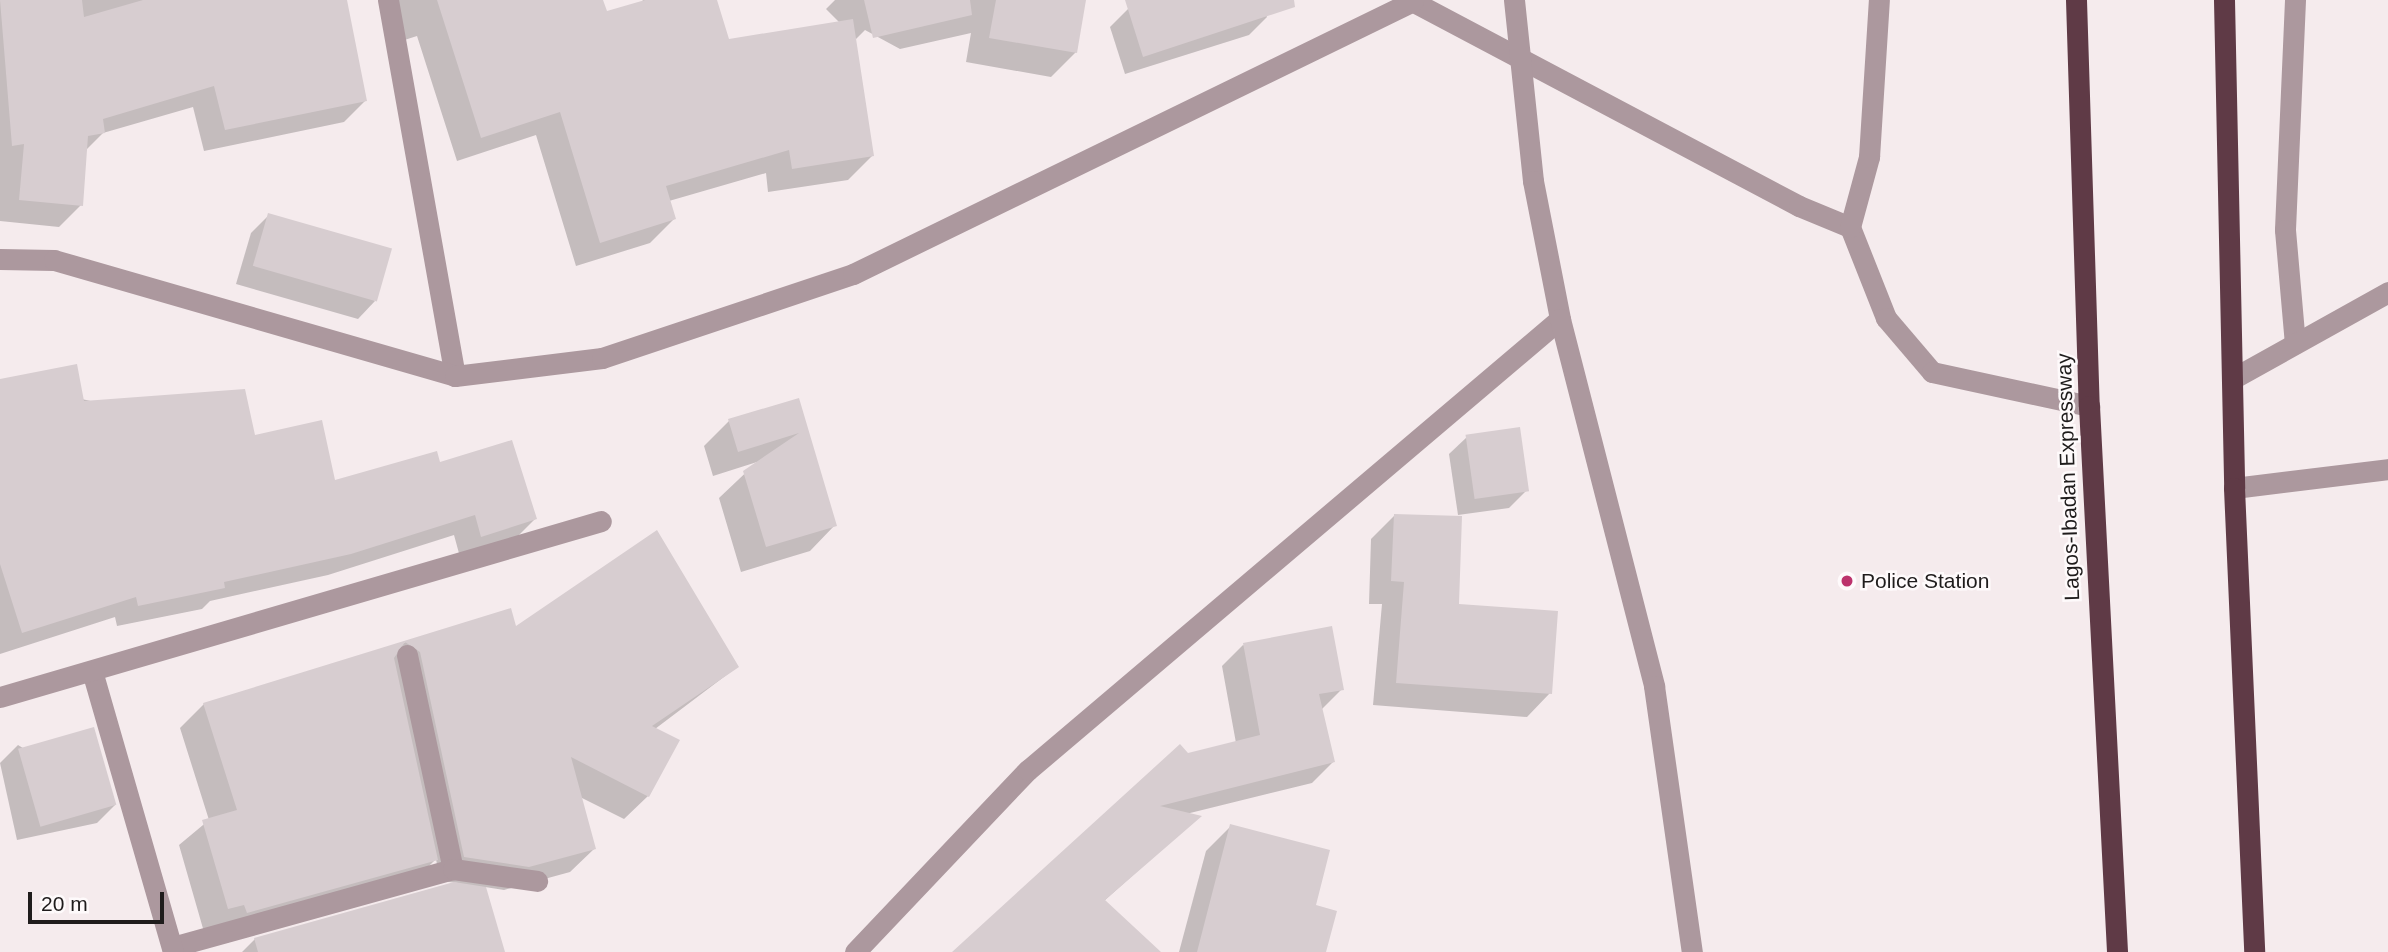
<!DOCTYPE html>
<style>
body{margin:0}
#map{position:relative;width:2388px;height:952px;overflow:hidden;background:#f5ebed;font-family:Helvetica,sans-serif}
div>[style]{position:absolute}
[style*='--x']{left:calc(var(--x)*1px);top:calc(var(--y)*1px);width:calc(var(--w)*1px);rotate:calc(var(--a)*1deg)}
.shadow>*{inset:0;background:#0003}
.building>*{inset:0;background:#d7cdd0;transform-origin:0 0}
.lane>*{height:21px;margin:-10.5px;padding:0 10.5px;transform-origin:10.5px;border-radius:10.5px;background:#ac989e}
.street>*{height:21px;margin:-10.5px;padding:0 10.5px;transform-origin:10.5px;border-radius:10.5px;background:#ac989e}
.highway>*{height:21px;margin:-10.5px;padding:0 10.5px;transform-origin:10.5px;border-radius:10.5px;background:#5f3a46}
.dots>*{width:19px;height:19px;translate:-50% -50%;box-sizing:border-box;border:4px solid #fefafb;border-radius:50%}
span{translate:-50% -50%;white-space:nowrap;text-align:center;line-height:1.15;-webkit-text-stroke:5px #fefafb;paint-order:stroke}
.street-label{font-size:21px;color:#1f1c1c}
.poi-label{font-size:21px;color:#1f1c1c}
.left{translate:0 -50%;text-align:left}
.scale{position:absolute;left:28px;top:892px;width:136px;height:32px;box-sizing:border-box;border:4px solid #1f1c1c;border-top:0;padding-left:9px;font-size:21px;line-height:24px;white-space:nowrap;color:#1f1c1c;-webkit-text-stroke:5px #fefafb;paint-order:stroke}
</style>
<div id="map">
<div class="shadow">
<div style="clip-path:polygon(0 0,345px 0,365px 101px,344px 122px,204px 151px,193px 107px,103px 133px,85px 151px,81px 205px,59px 227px,0 221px)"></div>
<div style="clip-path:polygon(382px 0,598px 0,579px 110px,643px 0,715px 0,727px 41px,840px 23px,826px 9px,835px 0,1085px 0,1076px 52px,1051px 77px,966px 62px,971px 33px,900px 49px,865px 30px,855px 40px,872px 156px,848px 180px,768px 192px,766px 173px,669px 201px,674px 219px,650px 243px,576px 266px,536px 135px,457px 161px,417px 36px,395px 43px)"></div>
<div style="clip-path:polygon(1158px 0,1261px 0,1267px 17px,1249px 35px,1125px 74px,1110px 27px,1128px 9px)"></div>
<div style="clip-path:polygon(269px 215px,375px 301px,358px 319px,236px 284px,251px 233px)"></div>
<div style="clip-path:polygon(0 381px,254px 437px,333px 482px,439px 465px,535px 519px,514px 540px,460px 557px,454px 535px,328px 575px,210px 601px,202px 609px,117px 626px,115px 617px,0 654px)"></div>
<div style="clip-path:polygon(798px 400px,835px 525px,810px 551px,741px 572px,719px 498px,757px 462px,713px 476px,704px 446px,729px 421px)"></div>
<div style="clip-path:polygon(1467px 437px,1527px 490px,1509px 508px,1458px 515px,1449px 454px)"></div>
<div style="clip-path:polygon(1395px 515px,1457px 605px,1550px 693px,1527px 717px,1373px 705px,1382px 604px,1369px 604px,1371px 539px)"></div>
<div style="clip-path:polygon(510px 610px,515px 628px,737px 667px,655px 729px,648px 796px,624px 819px,580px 797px,594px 849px,570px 872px,504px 890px,485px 887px,503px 952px,242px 952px,255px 939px,458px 883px,440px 881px,436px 859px,412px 883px,204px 932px,179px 845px,209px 820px,180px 728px,204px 704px)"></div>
<div style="clip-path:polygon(1243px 645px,1342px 689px,1321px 710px,1333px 762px,1312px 783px,1186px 814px,1198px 817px,1104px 901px,1159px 952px,955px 952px,1180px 746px,1188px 755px,1236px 743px,1222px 666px)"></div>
<div style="clip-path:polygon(18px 745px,115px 805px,97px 823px,17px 840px,0 763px)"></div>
<div style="clip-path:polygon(1231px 826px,1314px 907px,1324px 952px,1179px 952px,1206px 851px)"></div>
</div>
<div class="building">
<div style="clip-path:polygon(0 0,82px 0,84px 17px,143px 0,347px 0,367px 101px,225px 130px,214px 86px,103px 119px,105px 133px,88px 136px,83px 206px,19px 200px,24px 144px,12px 146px)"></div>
<div style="clip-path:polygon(437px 0,603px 0,607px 11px,645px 0,717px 0,729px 39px,853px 19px,874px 156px,792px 169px,789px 150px,666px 186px,676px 219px,600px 243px,560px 112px,481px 138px)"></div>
<div style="clip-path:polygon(864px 0,970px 0,972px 15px,873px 38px)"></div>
<div style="clip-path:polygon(996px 0,1086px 0,1077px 53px,989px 38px)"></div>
<div style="clip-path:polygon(1125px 0,1294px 0,1295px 7px,1143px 57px)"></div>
<div style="left:268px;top:213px;width:129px;height:55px;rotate:16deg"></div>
<div style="clip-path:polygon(77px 364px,84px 401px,245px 389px,255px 435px,322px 420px,335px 480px,437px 451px,440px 462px,512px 440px,537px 519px,481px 537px,475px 515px,351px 554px,224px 582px,225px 588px,138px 606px,136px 597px,22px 633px,0 564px,0 379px)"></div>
<div style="clip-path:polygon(799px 398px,837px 526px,766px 547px,743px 471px,799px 433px,738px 452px,728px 419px)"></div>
<div style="left:1520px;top:427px;width:65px;height:55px;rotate:82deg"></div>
<div style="clip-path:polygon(1394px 514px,1462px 516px,1459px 604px,1558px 611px,1552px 694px,1396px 683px,1404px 582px,1391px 581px)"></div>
<div style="clip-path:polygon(657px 530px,739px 667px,652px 726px,680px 740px,649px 797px,571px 757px,596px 849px,529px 867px,464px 857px,420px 652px,405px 642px,394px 658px,438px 860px,247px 913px,244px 905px,228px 909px,202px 820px,237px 810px,203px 703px,511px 608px,516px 626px)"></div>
<div style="clip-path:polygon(1332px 626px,1344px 690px,1319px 694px,1335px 762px,1160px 806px,1202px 816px,1105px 900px,1161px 952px,952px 952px,1180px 744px,1188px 753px,1260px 735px,1243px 643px)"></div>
<div style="left:94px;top:727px;width:81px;height:79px;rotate:74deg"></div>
<div style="clip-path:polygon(1230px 824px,1330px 850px,1316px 905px,1337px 911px,1326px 952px,1197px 952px)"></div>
<div style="clip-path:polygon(454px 882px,486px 887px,505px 952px,258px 952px,254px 938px)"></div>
</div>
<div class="lane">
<div style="--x:2234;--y:488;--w:155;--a:-7"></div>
<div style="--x:407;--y:655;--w:219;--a:77.9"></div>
<div style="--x:172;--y:947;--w:292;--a:-15.5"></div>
<div style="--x:453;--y:869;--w:85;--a:8.1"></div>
<div style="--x:855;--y:952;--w:251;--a:-46.5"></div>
<div style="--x:1028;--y:770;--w:697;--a:-40.29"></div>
</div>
<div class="street">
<div style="--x:388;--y:0;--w:382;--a:79.9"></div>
<div style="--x:1410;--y:0;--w:440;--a:27.9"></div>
<div style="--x:1799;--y:206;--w:55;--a:22.4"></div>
<div style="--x:1850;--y:227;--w:98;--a:68.4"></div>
<div style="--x:1886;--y:318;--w:71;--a:49.6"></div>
<div style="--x:1932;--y:372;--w:161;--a:12.2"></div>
<div style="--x:1514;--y:0;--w:182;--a:84"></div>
<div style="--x:1533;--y:181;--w:141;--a:78.9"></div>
<div style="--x:1560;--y:319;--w:379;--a:75.6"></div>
<div style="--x:1654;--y:686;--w:269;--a:81.9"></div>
<div style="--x:2295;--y:0;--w:230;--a:92.5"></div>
<div style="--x:2285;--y:230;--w:114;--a:85"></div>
<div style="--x:1850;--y:227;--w:73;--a:-74.8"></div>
<div style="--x:1869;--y:157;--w:157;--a:-86.4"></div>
<div style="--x:0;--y:259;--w:54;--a:1.1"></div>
<div style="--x:54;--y:260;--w:417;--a:16.1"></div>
<div style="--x:455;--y:376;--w:148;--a:-7"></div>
<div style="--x:602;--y:358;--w:265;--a:-18.5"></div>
<div style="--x:853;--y:274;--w:623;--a:-25.99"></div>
<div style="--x:2232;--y:379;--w:179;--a:-29.1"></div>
<div style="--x:92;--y:671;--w:292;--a:73.9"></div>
<div style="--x:0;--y:697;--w:626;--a:-16.32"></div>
</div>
<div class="highway">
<div style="--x:2076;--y:0;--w:406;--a:88.2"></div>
<div style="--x:2089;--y:406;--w:547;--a:87.06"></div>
<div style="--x:2224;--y:0;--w:488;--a:88.8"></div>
<div style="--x:2234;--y:488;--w:464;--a:87.5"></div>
</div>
<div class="dots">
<div style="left:1847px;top:581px;background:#bc326c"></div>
</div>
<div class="street-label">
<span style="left:2068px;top:477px;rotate:-92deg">Lagos-Ibadan Expressway</span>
</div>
<div class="poi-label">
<span class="left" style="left:1861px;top:581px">Police Station</span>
</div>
<div class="scale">20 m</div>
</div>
